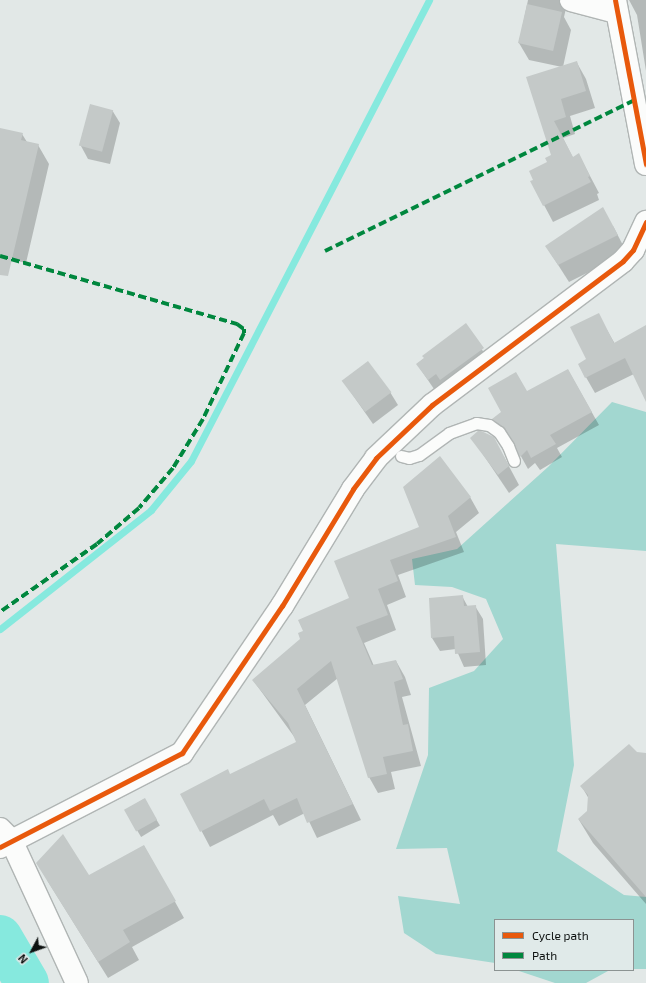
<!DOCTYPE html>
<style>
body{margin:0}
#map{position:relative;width:646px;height:983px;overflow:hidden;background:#e2e8e7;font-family:"Exo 2",sans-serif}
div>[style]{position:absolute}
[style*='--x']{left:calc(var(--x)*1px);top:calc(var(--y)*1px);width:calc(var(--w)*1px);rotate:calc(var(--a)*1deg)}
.green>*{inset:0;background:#a2d7d0}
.shadow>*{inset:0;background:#0003;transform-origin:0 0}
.stream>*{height:7px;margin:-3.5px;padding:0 3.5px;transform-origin:3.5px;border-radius:3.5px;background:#86e9de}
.river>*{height:44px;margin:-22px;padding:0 22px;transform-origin:22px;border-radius:22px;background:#86e9de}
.building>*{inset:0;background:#c4c9c8;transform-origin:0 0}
.roads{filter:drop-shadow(1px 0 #b0b5b4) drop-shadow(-1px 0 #b0b5b4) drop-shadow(0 1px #b0b5b4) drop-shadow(0 -1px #b0b5b4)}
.service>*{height:11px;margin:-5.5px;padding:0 5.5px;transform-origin:5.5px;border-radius:5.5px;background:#fbfcfb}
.minor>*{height:22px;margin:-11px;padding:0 11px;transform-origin:11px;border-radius:11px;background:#fbfcfb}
.tertiary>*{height:22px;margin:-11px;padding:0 11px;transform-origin:11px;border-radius:11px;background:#fbfcfb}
.quiet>*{height:4px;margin-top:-2px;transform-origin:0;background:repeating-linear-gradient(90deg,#00873e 0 8px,transparent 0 12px)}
.cycleway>*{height:5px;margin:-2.5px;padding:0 2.5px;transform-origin:2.5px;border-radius:2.5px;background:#e8590c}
span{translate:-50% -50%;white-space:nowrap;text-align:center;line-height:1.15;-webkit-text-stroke:3px #e0eae9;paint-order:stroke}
.legend{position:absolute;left:494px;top:919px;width:140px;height:52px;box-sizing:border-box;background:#e0eae9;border:1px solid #8c9392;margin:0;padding:5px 7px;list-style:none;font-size:12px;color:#0d1110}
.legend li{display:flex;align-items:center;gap:8px;height:20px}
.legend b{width:20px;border:1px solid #8c9392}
.north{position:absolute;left:12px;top:931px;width:40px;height:40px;-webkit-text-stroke:3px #e0eae9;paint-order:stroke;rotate:229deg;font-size:11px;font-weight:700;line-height:16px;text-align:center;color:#0d1110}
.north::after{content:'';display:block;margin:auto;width:14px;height:18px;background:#0d1110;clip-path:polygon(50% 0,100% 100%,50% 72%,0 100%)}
</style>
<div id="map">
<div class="green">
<div style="clip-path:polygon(612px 402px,646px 412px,646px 551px,556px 544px,574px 765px,557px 851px,624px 895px,646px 897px,646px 969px,633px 969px,633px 920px,495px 920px,495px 963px,436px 954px,404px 933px,398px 896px,460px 904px,447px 848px,396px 849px,428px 755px,429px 688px,474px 671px,503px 639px,486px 599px,452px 587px,415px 585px,412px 559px,457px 549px,548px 467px)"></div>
<div style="clip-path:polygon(516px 970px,624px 970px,608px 971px,586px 983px,555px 983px)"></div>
</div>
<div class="shadow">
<div style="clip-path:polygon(528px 0,568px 0,564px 17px,571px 30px,563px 67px,577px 63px,586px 79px,595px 108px,570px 116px,575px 134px,563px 138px,573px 158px,579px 155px,599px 193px,597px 194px,599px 200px,553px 222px,544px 205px,548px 163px,552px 155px,528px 78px,562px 67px,529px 60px,519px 43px)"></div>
<div style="clip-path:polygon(629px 0,646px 0,646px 71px,637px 15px)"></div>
<div style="clip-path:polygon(112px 110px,120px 123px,110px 164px,88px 159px,81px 146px)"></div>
<div style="clip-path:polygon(0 129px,22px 134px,27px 142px,38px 145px,49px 164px,26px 263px,0 257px)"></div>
<div style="clip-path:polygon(613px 226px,627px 253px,569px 282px,546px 246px)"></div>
<div style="clip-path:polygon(466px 325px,490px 362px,436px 392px,417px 364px)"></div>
<div style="clip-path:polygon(646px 326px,646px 400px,634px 374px,595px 393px,579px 365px,587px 360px,607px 330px,615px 344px)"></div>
<div style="clip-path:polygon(568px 370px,599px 425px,557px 448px,562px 457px,540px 470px,535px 463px,528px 469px,512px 440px,501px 432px,494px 419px,527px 393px)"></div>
<div style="clip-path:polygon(343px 381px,390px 392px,398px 405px,373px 424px)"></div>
<div style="clip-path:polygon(472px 438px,504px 457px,519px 485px,509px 493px)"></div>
<div style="clip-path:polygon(470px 497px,479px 513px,456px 532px,464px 552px,398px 575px,406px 597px,387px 605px,396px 630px,364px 643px,374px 666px,396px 661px,405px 677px,411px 695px,402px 697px,421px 766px,391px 772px,395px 789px,378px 793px,369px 777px,338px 678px,305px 705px,361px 820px,317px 838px,305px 813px,279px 826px,273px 815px,210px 847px,182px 794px,230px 775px,298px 742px,253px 680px,350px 598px,421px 527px)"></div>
<div style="clip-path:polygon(462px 596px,468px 607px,475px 606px,483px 619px,486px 665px,464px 667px,456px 649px,440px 651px,432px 638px)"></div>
<div style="clip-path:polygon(636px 753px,646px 754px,646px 904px,593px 843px,579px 820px,588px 812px,589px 799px,582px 787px)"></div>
<div style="left:144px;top:799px;width:31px;height:22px;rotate:59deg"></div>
<div style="clip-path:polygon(144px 846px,184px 918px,132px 947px,139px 960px,108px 978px,47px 880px,89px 877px)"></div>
</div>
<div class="stream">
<div style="--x:0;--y:629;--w:192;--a:-38.2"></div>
<div style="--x:151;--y:510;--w:63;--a:-50.8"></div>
<div style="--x:191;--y:461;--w:519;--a:-62.69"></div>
</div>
<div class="river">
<div style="--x:0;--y:937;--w:53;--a:59.6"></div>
</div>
<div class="building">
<div style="left:527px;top:4px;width:36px;height:40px;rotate:13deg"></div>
<div style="clip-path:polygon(577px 61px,586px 91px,561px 99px,566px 117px,554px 121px,573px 157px,579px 153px,590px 176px,588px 177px,591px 182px,543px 206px,530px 181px,533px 180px,529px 171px,547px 162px,545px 158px,551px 155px,526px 77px)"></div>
<div style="left:90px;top:104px;width:24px;height:43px;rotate:15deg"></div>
<div style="clip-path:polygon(0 128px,23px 133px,21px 140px,39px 144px,8px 276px,0 275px)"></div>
<div style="clip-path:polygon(603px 207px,618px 235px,558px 265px,545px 246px)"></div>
<div style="clip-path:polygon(599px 313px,614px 343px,646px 325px,646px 402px,625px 358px,585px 378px,578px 364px,586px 359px,570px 327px)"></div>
<div style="clip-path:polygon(466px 323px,484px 348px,440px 380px,436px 374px,428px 380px,416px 364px,424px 358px,422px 356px)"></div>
<div style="left:368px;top:361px;width:39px;height:33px;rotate:53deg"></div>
<div style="clip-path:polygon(568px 369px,592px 412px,550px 435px,556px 444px,531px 458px,527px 450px,520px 457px,505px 428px,492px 419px,501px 412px,488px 388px,516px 372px,527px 391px)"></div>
<div style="clip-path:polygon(479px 430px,494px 437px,509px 466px,498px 475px,470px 438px)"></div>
<div style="clip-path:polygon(440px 456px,471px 497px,448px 516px,456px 537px,390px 560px,398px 581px,378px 589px,388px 615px,356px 627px,372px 665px,396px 660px,403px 679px,394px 682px,403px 725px,408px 724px,413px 751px,383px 757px,387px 774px,368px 778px,331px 661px,297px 689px,353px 804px,307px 823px,297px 798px,270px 811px,264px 799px,200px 832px,180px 794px,228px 769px,230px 774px,296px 742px,288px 723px,252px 680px,300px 639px,298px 633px,303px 631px,298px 620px,349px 598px,334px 561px,419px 527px,403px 487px)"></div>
<div style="clip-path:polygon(463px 595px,464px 606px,476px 605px,480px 652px,455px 654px,454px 636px,431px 638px,429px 598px)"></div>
<div style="clip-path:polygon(629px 744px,637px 752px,646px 753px,646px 897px,578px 819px,587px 811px,588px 795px,580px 786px)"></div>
<div style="left:145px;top:798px;width:25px;height:24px;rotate:61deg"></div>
<div style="clip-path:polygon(63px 834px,89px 875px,144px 845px,176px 901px,123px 930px,130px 942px,98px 962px,36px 863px)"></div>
</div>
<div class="roads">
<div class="service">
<div style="--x:401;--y:456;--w:8;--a:14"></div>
<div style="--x:409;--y:458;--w:10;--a:-17"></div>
<div style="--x:419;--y:455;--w:37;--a:-36"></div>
<div style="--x:449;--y:433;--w:29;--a:-20"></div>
<div style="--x:476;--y:423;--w:13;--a:9"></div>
<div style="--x:489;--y:425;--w:12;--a:35"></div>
<div style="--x:499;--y:432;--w:17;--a:57"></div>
<div style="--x:508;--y:446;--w:16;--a:68"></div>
</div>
<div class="minor">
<div style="--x:571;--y:0;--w:47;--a:14.9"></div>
<div style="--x:0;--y:829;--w:16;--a:45"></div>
<div style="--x:11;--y:840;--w:157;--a:65.2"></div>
</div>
<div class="tertiary">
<div style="--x:615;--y:0;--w:167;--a:79.3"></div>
<div style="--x:0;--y:847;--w:205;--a:-27.3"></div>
<div style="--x:182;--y:753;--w:178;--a:-55.8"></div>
<div style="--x:282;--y:606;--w:137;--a:-58.7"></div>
<div style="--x:353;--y:489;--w:39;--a:-53"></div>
<div style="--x:376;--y:458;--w:77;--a:-43.4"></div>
<div style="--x:432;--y:405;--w:239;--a:-37"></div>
<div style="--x:623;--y:261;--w:15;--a:-48"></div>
<div style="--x:633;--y:250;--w:31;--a:-65"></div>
</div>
</div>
<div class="quiet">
<div style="--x:325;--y:251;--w:344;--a:-26"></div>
<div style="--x:0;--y:256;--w:247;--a:16"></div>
<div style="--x:237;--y:324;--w:9;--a:36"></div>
<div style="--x:244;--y:329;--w:4;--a:90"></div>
<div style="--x:244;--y:333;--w:95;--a:115.5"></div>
<div style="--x:203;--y:419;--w:57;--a:121.5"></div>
<div style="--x:173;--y:468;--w:52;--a:130.4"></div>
<div style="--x:139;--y:508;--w:55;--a:139.4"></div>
<div style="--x:97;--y:544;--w:118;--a:145"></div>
</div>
<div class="cycleway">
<div style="--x:615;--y:0;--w:167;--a:79.3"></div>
<div style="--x:0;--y:847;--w:205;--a:-27.3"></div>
<div style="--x:182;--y:753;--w:178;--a:-55.8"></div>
<div style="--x:282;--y:606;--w:137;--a:-58.7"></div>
<div style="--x:353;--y:489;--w:39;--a:-53"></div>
<div style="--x:376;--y:458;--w:77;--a:-43.4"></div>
<div style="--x:432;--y:405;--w:239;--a:-37"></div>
<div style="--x:623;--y:261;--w:15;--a:-48"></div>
<div style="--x:633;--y:250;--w:31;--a:-65"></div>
</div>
<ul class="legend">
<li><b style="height:5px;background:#e8590c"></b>Cycle path</li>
<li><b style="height:5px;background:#00873e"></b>Path</li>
</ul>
<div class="north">N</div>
</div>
